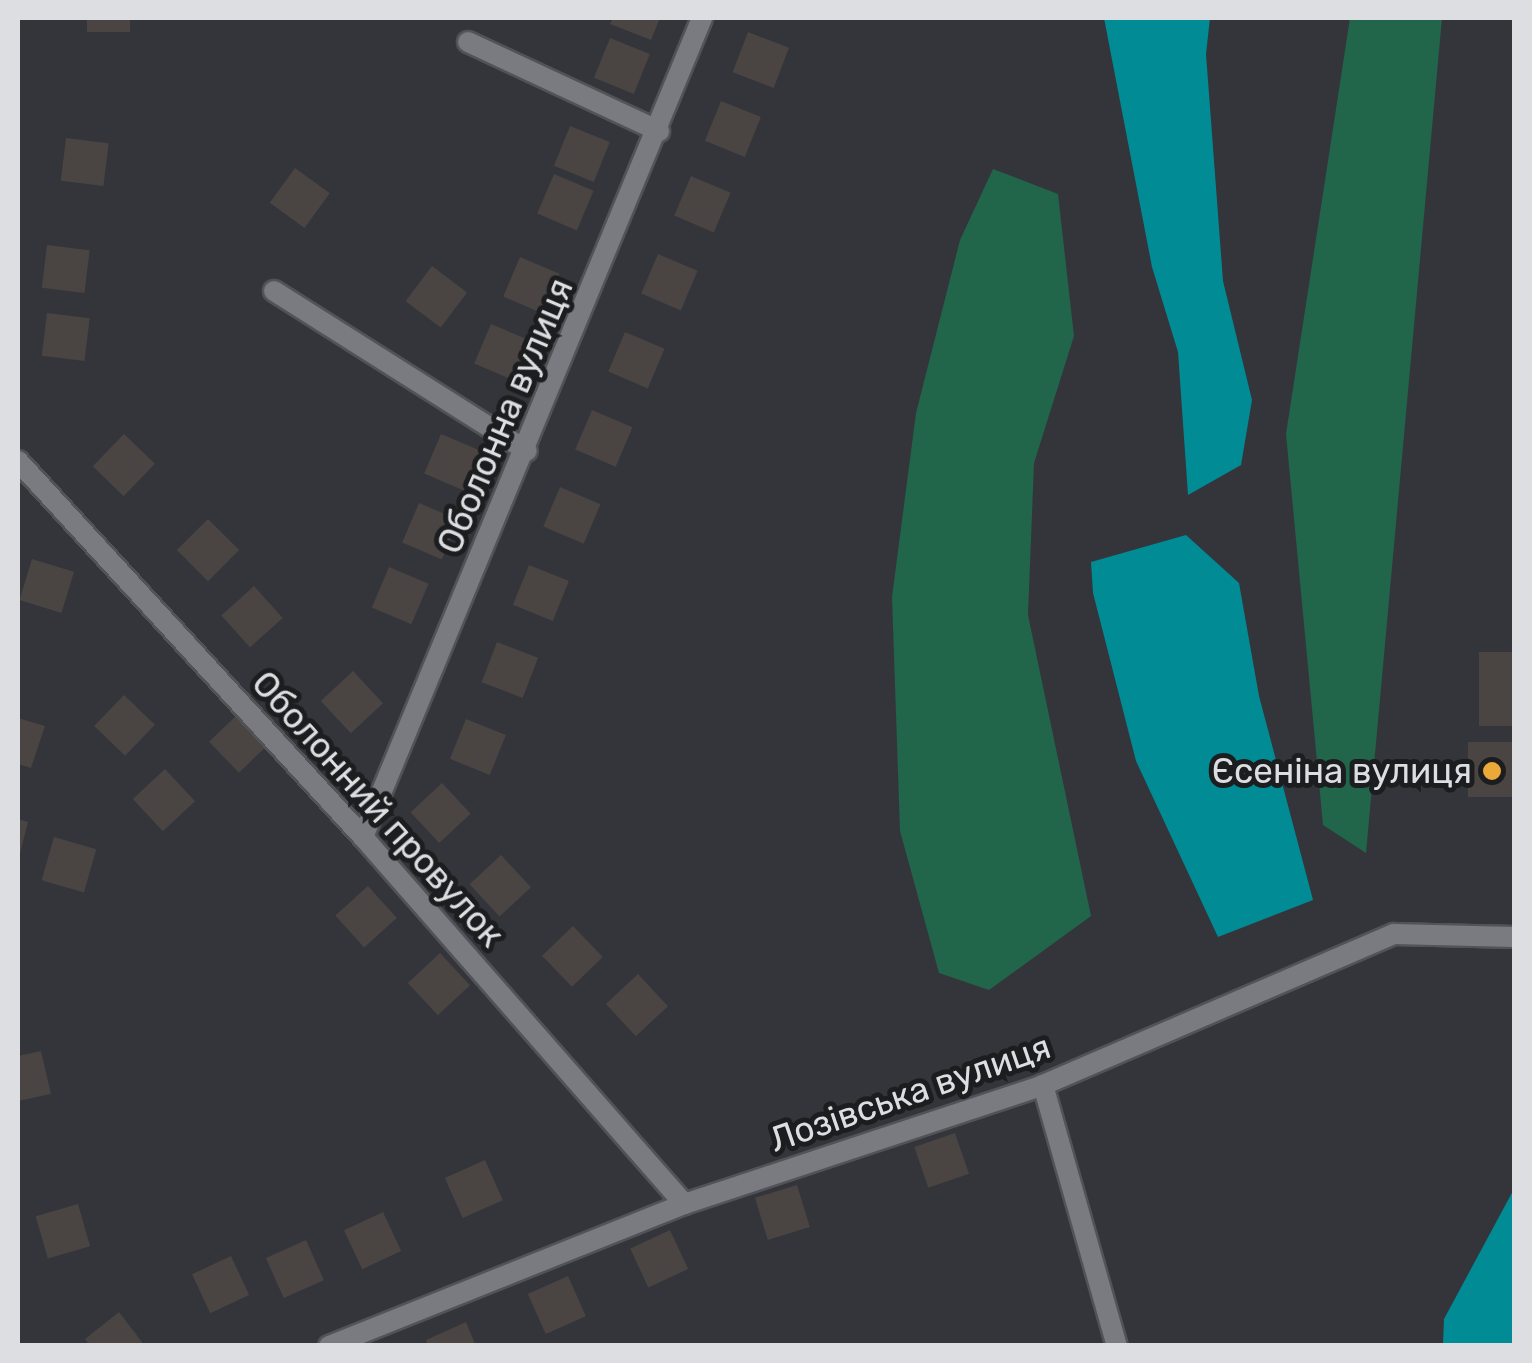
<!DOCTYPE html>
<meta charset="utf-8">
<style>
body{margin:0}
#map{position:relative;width:1532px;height:1363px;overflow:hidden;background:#33353b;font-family:Rubik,sans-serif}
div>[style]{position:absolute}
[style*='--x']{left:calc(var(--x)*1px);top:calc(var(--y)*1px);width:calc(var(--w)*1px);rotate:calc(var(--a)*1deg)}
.green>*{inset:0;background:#21654a}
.water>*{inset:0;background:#008b95}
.building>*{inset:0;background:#4a4442;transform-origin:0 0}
.roads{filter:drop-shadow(2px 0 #515357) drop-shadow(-2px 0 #515357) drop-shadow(0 2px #515357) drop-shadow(0 -2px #515357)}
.minor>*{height:20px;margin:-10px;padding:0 10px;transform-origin:10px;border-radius:10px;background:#797b81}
.dots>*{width:28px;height:28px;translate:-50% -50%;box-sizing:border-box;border:5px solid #1c1d1f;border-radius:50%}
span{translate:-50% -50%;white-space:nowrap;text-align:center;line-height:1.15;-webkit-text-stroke:10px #1c1d1f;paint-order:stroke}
.street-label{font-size:35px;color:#dddee1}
.poi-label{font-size:35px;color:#dddee1}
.right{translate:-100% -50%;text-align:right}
.frame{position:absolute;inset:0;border:20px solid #dddee1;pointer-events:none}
</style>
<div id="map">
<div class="green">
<div style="clip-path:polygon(1350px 18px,1442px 18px,1366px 853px,1323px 825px,1286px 434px)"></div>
<div style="clip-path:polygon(993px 169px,1058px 194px,1074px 336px,1034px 463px,1028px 615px,1091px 916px,989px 990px,939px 973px,900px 831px,892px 597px,916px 413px,960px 240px)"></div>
</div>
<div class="water">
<div style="clip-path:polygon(1104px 18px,1210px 18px,1206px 54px,1223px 281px,1252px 400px,1241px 465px,1188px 495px,1178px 352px,1152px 267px)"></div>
<div style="clip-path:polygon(1186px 535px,1239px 583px,1259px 696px,1313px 900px,1218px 937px,1136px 761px,1093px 593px,1091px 562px)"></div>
<div style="clip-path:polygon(1514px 1189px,1514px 1345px,1443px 1345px,1444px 1319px)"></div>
</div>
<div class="building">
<div style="left:87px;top:18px;width:43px;height:14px"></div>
<div style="clip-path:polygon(613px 18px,660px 18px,651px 40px,610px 24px)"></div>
<div style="left:748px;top:32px;width:44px;height:43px;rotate:21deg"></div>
<div style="left:610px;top:38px;width:43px;height:43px;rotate:22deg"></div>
<div style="left:721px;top:101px;width:43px;height:43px;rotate:22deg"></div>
<div style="left:570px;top:126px;width:43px;height:43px;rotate:22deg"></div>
<div style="left:66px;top:138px;width:43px;height:43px;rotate:7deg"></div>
<div style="left:295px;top:168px;width:43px;height:43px;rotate:36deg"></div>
<div style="left:554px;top:174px;width:43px;height:43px;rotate:23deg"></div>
<div style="left:691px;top:176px;width:43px;height:43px;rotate:23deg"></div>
<div style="left:47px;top:245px;width:43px;height:43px;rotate:7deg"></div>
<div style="left:658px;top:254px;width:43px;height:43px;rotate:23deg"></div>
<div style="left:520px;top:257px;width:43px;height:43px;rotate:23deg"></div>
<div style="left:432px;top:266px;width:44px;height:44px;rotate:37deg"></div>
<div style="left:47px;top:313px;width:43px;height:43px;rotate:7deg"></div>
<div style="left:491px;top:324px;width:43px;height:43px;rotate:23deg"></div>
<div style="left:625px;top:332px;width:43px;height:43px;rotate:23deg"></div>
<div style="left:592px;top:410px;width:44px;height:43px;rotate:23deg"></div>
<div style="left:124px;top:434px;width:43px;height:45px;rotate:44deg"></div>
<div style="left:441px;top:434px;width:43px;height:43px;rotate:23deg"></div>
<div style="left:560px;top:487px;width:44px;height:43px;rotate:23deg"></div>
<div style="left:419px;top:503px;width:43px;height:43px;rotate:23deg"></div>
<div style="left:208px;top:519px;width:44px;height:44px;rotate:45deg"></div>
<div style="left:32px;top:559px;width:44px;height:43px;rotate:17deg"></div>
<div style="left:529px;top:565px;width:43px;height:43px;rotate:22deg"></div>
<div style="left:389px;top:567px;width:43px;height:44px;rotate:23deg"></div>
<div style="left:254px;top:586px;width:43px;height:44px;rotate:48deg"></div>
<div style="left:497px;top:642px;width:44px;height:43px;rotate:21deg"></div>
<div style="left:1514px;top:652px;width:74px;height:35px;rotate:90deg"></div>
<div style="left:353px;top:671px;width:44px;height:44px;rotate:47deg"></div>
<div style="left:124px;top:695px;width:43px;height:43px;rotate:44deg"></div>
<div style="left:240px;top:712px;width:43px;height:43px;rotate:46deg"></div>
<div style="clip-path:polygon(18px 718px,45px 726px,31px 768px,18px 764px)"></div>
<div style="left:466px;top:719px;width:43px;height:43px;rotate:22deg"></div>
<div style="left:1514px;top:742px;width:55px;height:46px;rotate:90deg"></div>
<div style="left:165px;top:769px;width:44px;height:44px;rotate:47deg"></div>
<div style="left:442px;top:783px;width:42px;height:43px;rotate:47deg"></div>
<div style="clip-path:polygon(18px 819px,28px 822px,19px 857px,18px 857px)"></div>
<div style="left:54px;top:837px;width:44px;height:45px;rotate:16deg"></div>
<div style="left:501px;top:855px;width:44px;height:43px;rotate:47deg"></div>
<div style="left:368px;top:886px;width:43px;height:44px;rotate:48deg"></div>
<div style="left:573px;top:926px;width:43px;height:43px;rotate:46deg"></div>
<div style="left:440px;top:953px;width:44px;height:44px;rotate:47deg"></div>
<div style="left:638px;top:974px;width:44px;height:44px;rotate:47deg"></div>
<div style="clip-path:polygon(41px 1051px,51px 1094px,18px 1101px,18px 1056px)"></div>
<div style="left:955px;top:1133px;width:43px;height:43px;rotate:71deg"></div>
<div style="left:485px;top:1160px;width:44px;height:44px;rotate:66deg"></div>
<div style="left:797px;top:1185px;width:44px;height:44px;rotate:73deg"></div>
<div style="left:78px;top:1204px;width:44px;height:44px;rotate:74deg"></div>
<div style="left:383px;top:1212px;width:43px;height:43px;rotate:65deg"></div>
<div style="left:670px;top:1230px;width:43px;height:44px;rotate:65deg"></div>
<div style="left:306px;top:1240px;width:44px;height:44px;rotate:66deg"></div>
<div style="left:231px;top:1256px;width:43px;height:43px;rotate:65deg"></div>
<div style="left:568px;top:1276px;width:44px;height:44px;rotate:66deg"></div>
<div style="clip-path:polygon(119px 1312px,145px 1346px,90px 1346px,85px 1339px)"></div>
<div style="clip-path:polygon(466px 1322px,476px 1346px,428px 1346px,426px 1340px)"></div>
</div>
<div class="roads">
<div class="minor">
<div style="--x:468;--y:42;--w:211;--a:25"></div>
<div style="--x:274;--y:291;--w:299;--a:32.3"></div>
<div style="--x:18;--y:461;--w:510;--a:47.46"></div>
<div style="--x:363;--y:837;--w:488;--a:48.8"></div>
<div style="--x:363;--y:837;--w:886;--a:-67.51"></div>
<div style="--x:1043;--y:1085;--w:271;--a:74.2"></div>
<div style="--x:329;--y:1346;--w:382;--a:-21.8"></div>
<div style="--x:684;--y:1204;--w:378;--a:-18.3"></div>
<div style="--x:1043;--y:1085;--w:382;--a:-23.3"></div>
<div style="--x:1394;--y:934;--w:120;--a:1.4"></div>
</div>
</div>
<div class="dots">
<div style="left:1492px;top:771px;background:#eba93a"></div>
</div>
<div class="street-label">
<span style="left:505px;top:416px;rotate:-67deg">Оболонна вулиця</span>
<span style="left:378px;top:809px;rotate:48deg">Оболонний провулок</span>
<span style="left:910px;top:1093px;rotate:-19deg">Лозівська вулиця</span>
</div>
<div class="poi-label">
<span class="right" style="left:1472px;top:771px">Єсеніна вулиця</span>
</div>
<div class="frame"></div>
</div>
